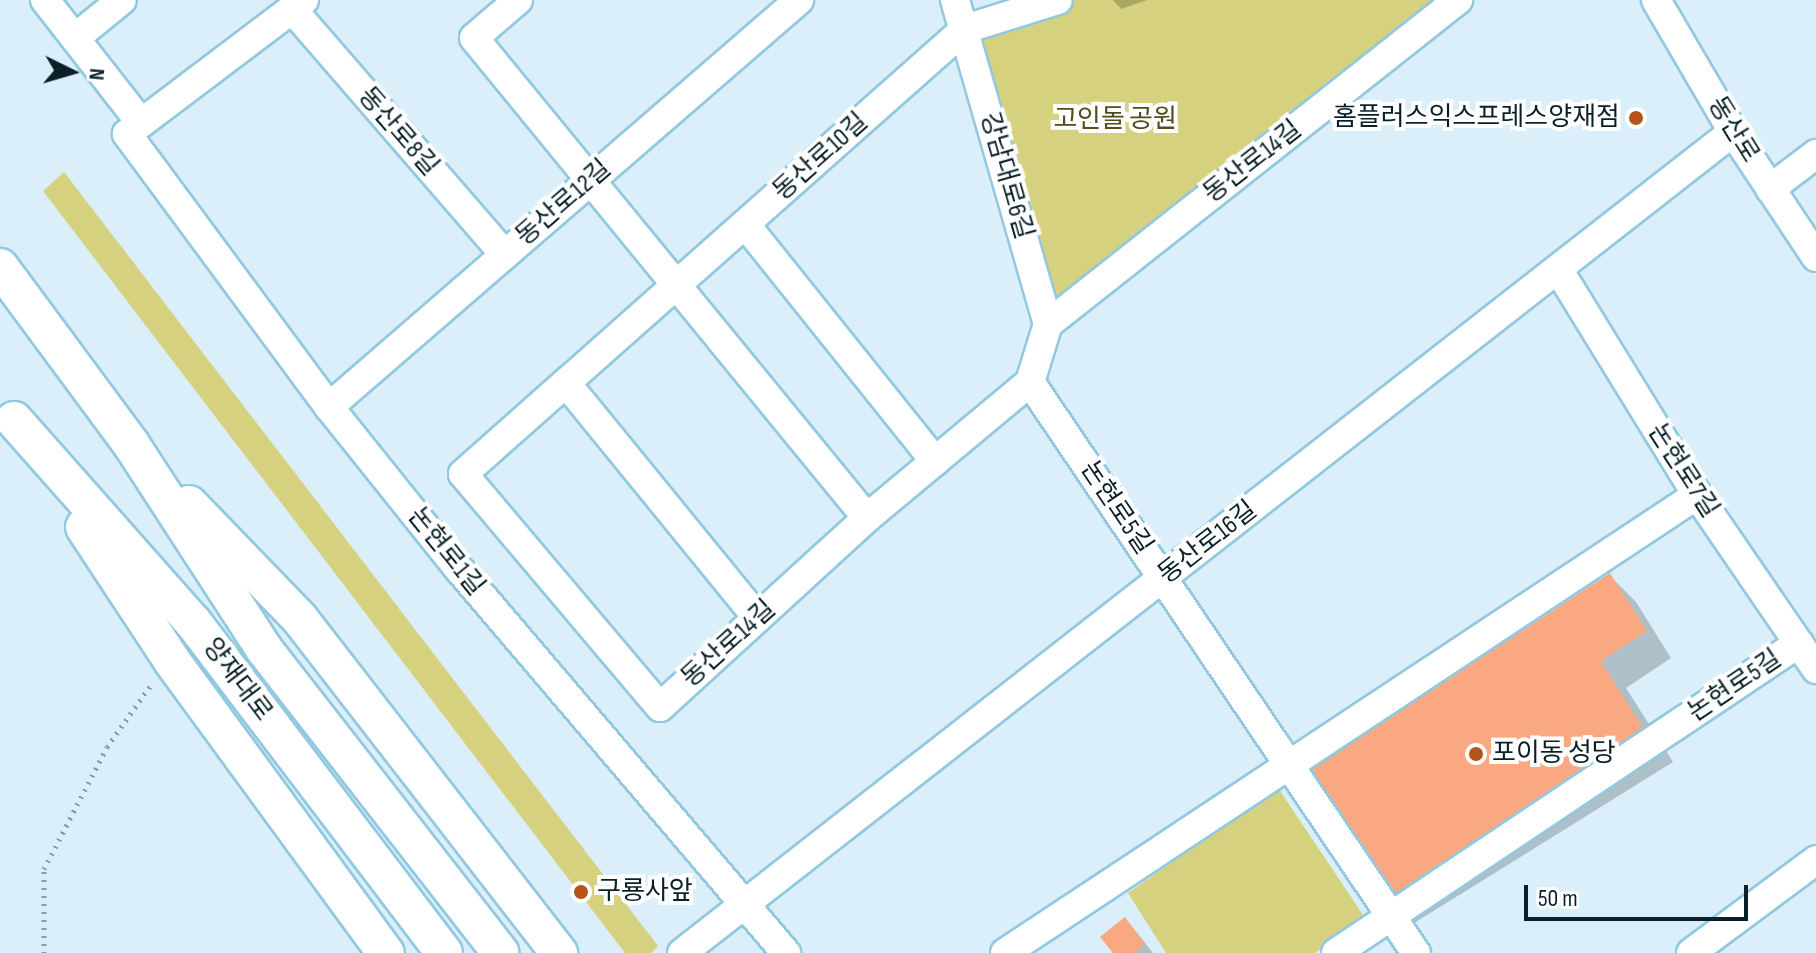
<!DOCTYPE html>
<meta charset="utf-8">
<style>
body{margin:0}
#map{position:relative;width:1816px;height:953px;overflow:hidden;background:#daeff9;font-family:"Sofia Sans Condensed","Noto Sans KR",sans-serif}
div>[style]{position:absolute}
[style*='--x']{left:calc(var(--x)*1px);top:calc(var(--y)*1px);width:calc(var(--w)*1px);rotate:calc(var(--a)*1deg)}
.green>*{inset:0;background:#d5d17e}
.shadow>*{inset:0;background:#0003}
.building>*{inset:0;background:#f9a881}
.path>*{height:5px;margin-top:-2.5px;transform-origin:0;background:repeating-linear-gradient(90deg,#879ca6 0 2px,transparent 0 8px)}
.roads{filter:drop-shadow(2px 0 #92c9e0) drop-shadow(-2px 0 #92c9e0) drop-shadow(0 2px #92c9e0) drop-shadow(0 -2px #92c9e0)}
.minor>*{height:28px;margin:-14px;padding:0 14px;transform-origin:14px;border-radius:14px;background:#fff}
.major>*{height:36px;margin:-18px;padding:0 18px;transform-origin:18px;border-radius:18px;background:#fff}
.dots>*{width:22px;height:22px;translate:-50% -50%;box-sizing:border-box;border:4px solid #fff;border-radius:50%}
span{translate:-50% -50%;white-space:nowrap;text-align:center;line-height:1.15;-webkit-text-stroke:8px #fff;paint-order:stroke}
.poi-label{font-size:26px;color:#0a2029}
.right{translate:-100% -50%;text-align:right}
.left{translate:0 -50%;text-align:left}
.park-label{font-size:26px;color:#504d1e}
.street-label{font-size:26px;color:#0a2029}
.north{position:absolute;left:32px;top:32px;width:80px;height:80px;-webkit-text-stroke:6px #fff;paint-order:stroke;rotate:95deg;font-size:22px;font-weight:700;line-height:32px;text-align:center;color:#0a2029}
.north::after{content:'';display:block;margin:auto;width:28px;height:36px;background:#0a2029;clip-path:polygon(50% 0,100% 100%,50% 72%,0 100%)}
.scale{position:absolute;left:1524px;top:885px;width:224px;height:36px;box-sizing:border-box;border:4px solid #0a2029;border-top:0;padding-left:10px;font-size:24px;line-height:28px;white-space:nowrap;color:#0a2029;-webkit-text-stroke:6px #fff;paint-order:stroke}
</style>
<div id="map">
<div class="green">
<div style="clip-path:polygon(1058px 0,1458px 0,1048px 324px,965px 29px)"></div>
<div style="clip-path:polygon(64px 172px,658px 946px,651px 953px,625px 953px,43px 191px)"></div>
<div style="clip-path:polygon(1278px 788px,1365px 918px,1315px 953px,1166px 953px,1128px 893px)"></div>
</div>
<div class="shadow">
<div style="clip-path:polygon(1113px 0,1147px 0,1121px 9px)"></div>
<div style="clip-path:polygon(1610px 576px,1636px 602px,1671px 658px,1626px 688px,1673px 762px,1411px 925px,1385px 899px)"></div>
<div style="clip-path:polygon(1125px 920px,1138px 934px,1153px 953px,1116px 953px)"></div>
</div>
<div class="building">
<div style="clip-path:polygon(1610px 573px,1647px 631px,1601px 661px,1648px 736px,1384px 901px,1305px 773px)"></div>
<div style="clip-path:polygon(1125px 917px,1145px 944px,1134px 953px,1113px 953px,1100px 937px)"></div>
</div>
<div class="path">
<div style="--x:44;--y:953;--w:84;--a:-90"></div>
<div style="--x:44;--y:869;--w:137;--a:-62.7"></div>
<div style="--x:107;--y:747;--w:75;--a:-54.8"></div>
</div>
<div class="roads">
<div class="minor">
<div style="--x:45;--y:0;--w:156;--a:52"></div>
<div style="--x:304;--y:0;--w:222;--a:142.9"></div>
<div style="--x:127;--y:134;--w:340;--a:53.5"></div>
<div style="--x:329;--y:407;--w:206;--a:51.3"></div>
<div style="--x:458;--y:568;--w:506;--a:49.57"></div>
<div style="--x:518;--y:0;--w:58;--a:139.2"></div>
<div style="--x:474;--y:38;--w:620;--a:50.69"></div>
<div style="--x:955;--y:0;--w:337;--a:74"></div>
<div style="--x:1656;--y:0;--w:153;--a:59.7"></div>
<div style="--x:1733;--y:132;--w:150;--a:56.4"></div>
<div style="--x:292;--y:9;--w:325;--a:49.1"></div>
<div style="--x:75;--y:38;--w:60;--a:-39"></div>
<div style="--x:1770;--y:189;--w:58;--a:-37.3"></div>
<div style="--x:745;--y:224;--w:304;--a:51.3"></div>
<div style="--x:1558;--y:269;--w:265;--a:58.4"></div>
<div style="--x:1697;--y:495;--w:211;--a:55.6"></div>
<div style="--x:1048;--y:324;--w:523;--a:-38.32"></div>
<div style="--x:1030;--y:382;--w:212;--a:140.2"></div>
<div style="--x:867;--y:518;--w:280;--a:137.6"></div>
<div style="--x:660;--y:707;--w:305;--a:-130.2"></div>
<div style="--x:463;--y:474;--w:671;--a:-41.56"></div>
<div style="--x:965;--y:29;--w:97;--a:-17.3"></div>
<div style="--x:1030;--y:382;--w:689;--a:55.94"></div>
<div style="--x:1030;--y:382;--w:61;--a:-72.8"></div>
<div style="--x:566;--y:383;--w:303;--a:50.8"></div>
<div style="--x:329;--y:407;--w:622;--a:-40.89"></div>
<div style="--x:682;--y:953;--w:1334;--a:-38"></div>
<div style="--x:1005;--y:953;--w:830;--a:-33.5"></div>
<div style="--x:1336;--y:953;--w:557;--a:-33.8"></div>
<div style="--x:1691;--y:953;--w:156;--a:-36.6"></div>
</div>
<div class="major">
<div style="--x:0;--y:267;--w:220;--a:53.5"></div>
<div style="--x:131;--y:444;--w:244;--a:57"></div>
<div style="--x:264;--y:649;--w:385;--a:52.1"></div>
<div style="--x:14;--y:420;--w:270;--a:48.5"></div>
<div style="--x:193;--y:622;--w:415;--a:52.8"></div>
<div style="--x:189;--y:504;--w:160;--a:46"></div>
<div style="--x:300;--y:619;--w:423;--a:52.2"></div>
<div style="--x:84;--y:527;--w:160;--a:56.7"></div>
<div style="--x:172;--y:661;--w:362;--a:53.8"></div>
</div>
</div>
<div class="dots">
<div style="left:1636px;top:118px;background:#b6531a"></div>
<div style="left:1476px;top:754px;background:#b6531a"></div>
<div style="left:581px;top:892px;background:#b6531a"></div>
</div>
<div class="poi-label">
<span class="right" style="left:1620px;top:118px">홈플러스익스프레스양재점</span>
<span class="left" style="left:1492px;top:754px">포이동 성당</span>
<span class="left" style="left:597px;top:892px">구룡사앞</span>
</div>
<div class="park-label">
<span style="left:1115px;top:120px">고인돌 공원</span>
</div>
<div class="street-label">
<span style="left:1733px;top:130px;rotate:58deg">동산로</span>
<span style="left:398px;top:132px;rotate:49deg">동산로8길</span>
<span style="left:821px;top:157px;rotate:-42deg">동산로10길</span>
<span style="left:1253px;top:162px;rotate:-38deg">동산로14길</span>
<span style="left:1006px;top:176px;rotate:74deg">강남대로6길</span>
<span style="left:564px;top:203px;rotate:-41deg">동산로12길</span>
<span style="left:1683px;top:471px;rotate:57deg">논현로7길</span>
<span style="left:1116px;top:508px;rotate:56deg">논현로5길</span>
<span style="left:1208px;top:543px;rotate:-38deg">동산로16길</span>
<span style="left:446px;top:552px;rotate:51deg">논현로1길</span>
<span style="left:729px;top:644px;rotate:-42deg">동산로14길</span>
<span style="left:237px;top:680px;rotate:53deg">양재대로</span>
<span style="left:1735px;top:686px;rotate:-34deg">논현로5길</span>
</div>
<div class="north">N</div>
<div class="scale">50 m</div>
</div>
